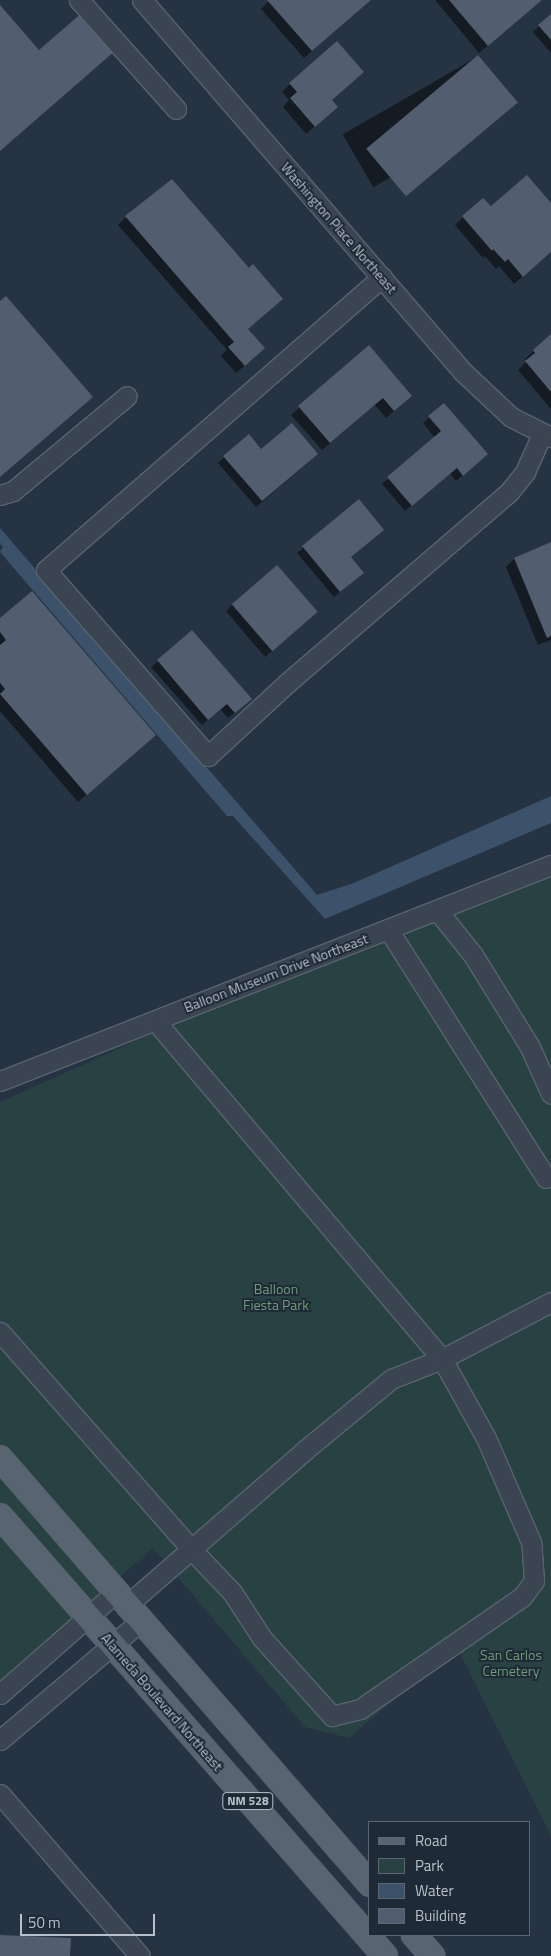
<!DOCTYPE html>
<style>
body{margin:0}
#map{position:relative;width:551px;height:1956px;overflow:hidden;background:#263342;font-family:"Titillium Web",sans-serif}
div>[style]{position:absolute}
[style*='--x']{left:calc(var(--x)*1px);top:calc(var(--y)*1px);width:calc(var(--w)*1px);rotate:calc(var(--a)*1deg)}
.green>*{inset:0;background:#284143}
.water>*{inset:0;background:#3c526a}
.shadow>*{inset:0;background:#0007;transform-origin:0 0}
.building>*{inset:0;background:#525e6f;transform-origin:0 0}
.roads{filter:drop-shadow(1px 0 #59636f) drop-shadow(-1px 0 #59636f) drop-shadow(0 1px #59636f) drop-shadow(0 -1px #59636f)}
.minor>*{height:19px;margin:-9.5px;padding:0 9.5px;transform-origin:9.5px;border-radius:9.5px;background:#3b4551}
.major>*{height:24px;margin:-12px;padding:0 12px;transform-origin:12px;border-radius:12px;background:#596471}
span{translate:-50% -50%;white-space:nowrap;text-align:center;line-height:1.15;-webkit-text-stroke:4px #1f2a37;paint-order:stroke}
.shield-label span{padding:1px 4px;background:#1f2a37;border:1px solid;border-radius:4px;-webkit-text-stroke-width:0}
.shield-label{font-size:12px;color:#b8c0cb;font-weight:700}
.street-label{font-size:14px;color:#b8c0cb}
.park-label{font-size:14px;color:#6f9c77}
.legend{position:absolute;left:368px;top:1821px;width:162px;height:115px;box-sizing:border-box;background:#1f2a37;border:1px solid #5c6672;margin:0;padding:6px 9px;list-style:none;font-size:15px;color:#b8c0cb}
.legend li{display:flex;align-items:center;gap:10px;height:25px}
.legend b{width:25px;border:1px solid #5c6672}
.scale{position:absolute;left:20px;top:1914px;width:135px;height:22px;box-sizing:border-box;border:2px solid #b8c0cb;border-top:0;padding-left:6px;font-size:15px;line-height:18px;white-space:nowrap;color:#b8c0cb;-webkit-text-stroke:4px #1f2a37;paint-order:stroke}
</style>
<div id="map">
<div class="green">
<div style="clip-path:polygon(551px 855px,551px 1836px,458px 1649px,463px 1641px,349px 1738px,305px 1727px,153px 1548px,0 1681px,0 1102px)"></div>
</div>
<div class="water">
<div style="clip-path:polygon(0 528px,317px 895px,354px 883px,551px 796px,551px 823px,325px 919px,233px 816px,227px 816px,0 552px,3px 547px,0 544px)"></div>
</div>
<div class="shadow">
<div style="clip-path:polygon(270px 0,371px 0,304px 58px,261px 9px)"></div>
<div style="clip-path:polygon(435px 0,542px 0,479px 53px)"></div>
<div style="clip-path:polygon(551px 15px,551px 53px,533px 32px)"></div>
<div style="left:477px;top:57px;width:61px;height:155px;rotate:60deg"></div>
<div style="clip-path:polygon(290px 84px,331px 100px,329px 114px,306px 134px,283px 107px,289px 100px,282px 92px)"></div>
<div style="clip-path:polygon(551px 205px,551px 252px,514px 284px,499px 266px,496px 269px,485px 256px,483px 258px,455px 225px,463px 217px,491px 208px)"></div>
<div style="clip-path:polygon(126px 217px,249px 270px,247px 329px,256px 356px,236px 373px,221px 356px,227px 350px,118px 225px)"></div>
<div style="clip-path:polygon(551px 336px,551px 409px,518px 370px,527px 361px,525px 359px)"></div>
<div style="clip-path:polygon(369px 347px,411px 396px,386px 418px,375px 405px,322px 450px,291px 415px)"></div>
<div style="clip-path:polygon(444px 405px,480px 460px,456px 481px,450px 473px,405px 511px,382px 484px,435px 438px,423px 423px)"></div>
<div style="clip-path:polygon(261px 451px,311px 460px,256px 507px,218px 463px,224px 457px)"></div>
<div style="clip-path:polygon(359px 501px,350px 558px,356px 578px,334px 597px,297px 553px)"></div>
<div style="clip-path:polygon(551px 544px,551px 640px,538px 645px,506px 567px,514px 559px)"></div>
<div style="clip-path:polygon(232px 605px,310px 618px,265px 657px,226px 611px)"></div>
<div style="clip-path:polygon(0 619px,147px 741px,78px 802px,0 711px)"></div>
<div style="clip-path:polygon(192px 631px,244px 705px,228px 718px,220px 709px,202px 725px,151px 667px)"></div>
</div>
<div class="building">
<div style="clip-path:polygon(267px 0,371px 0,312px 51px)"></div>
<div style="clip-path:polygon(449px 0,542px 0,488px 46px)"></div>
<div style="clip-path:polygon(0 5px,39px 50px,83px 12px,116px 50px,0 151px)"></div>
<div style="clip-path:polygon(551px 14px,551px 40px,538px 25px)"></div>
<div style="clip-path:polygon(337px 41px,364px 72px,332px 100px,338px 107px,315px 127px,290px 98px,297px 92px,289px 83px)"></div>
<div style="left:478px;top:55px;width:62px;height:146px;rotate:50deg"></div>
<div style="clip-path:polygon(527px 175px,551px 203px,551px 252px,523px 277px,508px 259px,505px 262px,493px 249px,492px 251px,462px 216px,483px 198px,491px 206px)"></div>
<div style="clip-path:polygon(172px 179px,249px 268px,253px 264px,283px 299px,248px 329px,265px 348px,245px 366px,228px 347px,234px 342px,125px 216px)"></div>
<div style="clip-path:polygon(6px 296px,93px 397px,0 477px,0 301px)"></div>
<div style="clip-path:polygon(551px 334px,551px 392px,525px 361px,535px 353px,533px 350px)"></div>
<div style="clip-path:polygon(369px 345px,412px 396px,394px 411px,383px 398px,330px 443px,298px 406px)"></div>
<div style="clip-path:polygon(444px 403px,488px 454px,463px 476px,457px 468px,412px 506px,387px 477px,441px 431px,428px 416px)"></div>
<div style="clip-path:polygon(292px 423px,318px 454px,262px 501px,223px 456px,249px 434px,261px 449px)"></div>
<div style="clip-path:polygon(359px 499px,384px 530px,351px 557px,364px 573px,340px 592px,302px 546px)"></div>
<div style="clip-path:polygon(551px 542px,551px 636px,547px 638px,514px 558px)"></div>
<div style="left:277px;top:565px;width:62px;height:60px;rotate:49deg"></div>
<div style="clip-path:polygon(32px 591px,156px 735px,87px 795px,0 694px,5px 689px,0 683px,0 645px,6px 640px,0 632px,0 618px)"></div>
<div style="clip-path:polygon(192px 630px,252px 699px,235px 713px,227px 704px,208px 720px,157px 660px)"></div>
<div style="clip-path:polygon(0 1935px,71px 1938px,70px 1956px,0 1956px)"></div>
</div>
<div class="roads">
<div class="minor">
<div style="--x:79;--y:0;--w:146;--a:48.3"></div>
<div style="--x:142;--y:0;--w:490;--a:49.2"></div>
<div style="--x:462;--y:371;--w:67;--a:43.2"></div>
<div style="--x:511;--y:417;--w:45;--a:26.6"></div>
<div style="--x:382;--y:277;--w:446;--a:138.9"></div>
<div style="--x:46;--y:570;--w:247;--a:48.9"></div>
<div style="--x:208;--y:756;--w:108;--a:-42.7"></div>
<div style="--x:287;--y:683;--w:293;--a:-40.7"></div>
<div style="--x:509;--y:492;--w:26;--a:-51"></div>
<div style="--x:525;--y:472;--w:42;--a:-65.9"></div>
<div style="--x:0;--y:495;--w:14;--a:-17"></div>
<div style="--x:13;--y:491;--w:148;--a:-39.8"></div>
<div style="--x:437;--y:910;--w:58;--a:51.3"></div>
<div style="--x:473;--y:955;--w:108;--a:58.2"></div>
<div style="--x:530;--y:1047;--w:51;--a:65.9"></div>
<div style="--x:388;--y:929;--w:295;--a:57.6"></div>
<div style="--x:0;--y:1081;--w:592;--a:-21.41"></div>
<div style="--x:0;--y:1332;--w:289;--a:48.6"></div>
<div style="--x:191;--y:1549;--w:59;--a:46.4"></div>
<div style="--x:232;--y:1592;--w:55;--a:56.9"></div>
<div style="--x:262;--y:1638;--w:105;--a:48.1"></div>
<div style="--x:332;--y:1716;--w:29;--a:-14"></div>
<div style="--x:360;--y:1709;--w:197;--a:-34.7"></div>
<div style="--x:522;--y:1597;--w:20;--a:-53"></div>
<div style="--x:534;--y:1581;--w:39;--a:-94"></div>
<div style="--x:531;--y:1542;--w:113;--a:-113.4"></div>
<div style="--x:486;--y:1438;--w:90;--a:-119.1"></div>
<div style="--x:442;--y:1359;--w:443;--a:-130.3"></div>
<div style="--x:127;--y:1605;--w:236;--a:-41"></div>
<div style="--x:305;--y:1450;--w:112;--a:-39.5"></div>
<div style="--x:391;--y:1379;--w:55;--a:-21.4"></div>
<div style="--x:442;--y:1359;--w:123;--a:-27.6"></div>
<div style="--x:0;--y:1694;--w:154;--a:-41.3"></div>
<div style="--x:0;--y:1740;--w:185;--a:-40.2"></div>
<div style="--x:0;--y:1794;--w:214;--a:49.2"></div>
</div>
<div class="major">
<div style="--x:0;--y:1458;--w:564;--a:49.02"></div>
<div style="--x:0;--y:1516;--w:585;--a:48.81"></div>
<div style="--x:414;--y:1935;--w:28;--a:49"></div>
</div>
</div>
<div class="shield-label">
<span style="left:248px;top:1801px">NM 528</span>
</div>
<div class="street-label">
<span style="left:339px;top:228px;rotate:49deg">Washington Place Northeast</span>
<span style="left:276px;top:973px;rotate:-21deg">Balloon Museum Drive Northeast</span>
<span style="left:162px;top:1702px;rotate:49deg">Alameda Boulevard Northeast</span>
</div>
<div class="park-label">
<span style="left:276px;top:1297px">Balloon<br>Fiesta Park</span>
<span style="left:511px;top:1663px">San Carlos<br>Cemetery</span>
</div>
<ul class="legend">
<li><b style="height:6px;background:#596471"></b>Road</li>
<li><b style="height:14px;background:#284143"></b>Park</li>
<li><b style="height:14px;background:#3c526a"></b>Water</li>
<li><b style="height:14px;background:#525e6f"></b>Building</li>
</ul>
<div class="scale">50 m</div>
</div>
